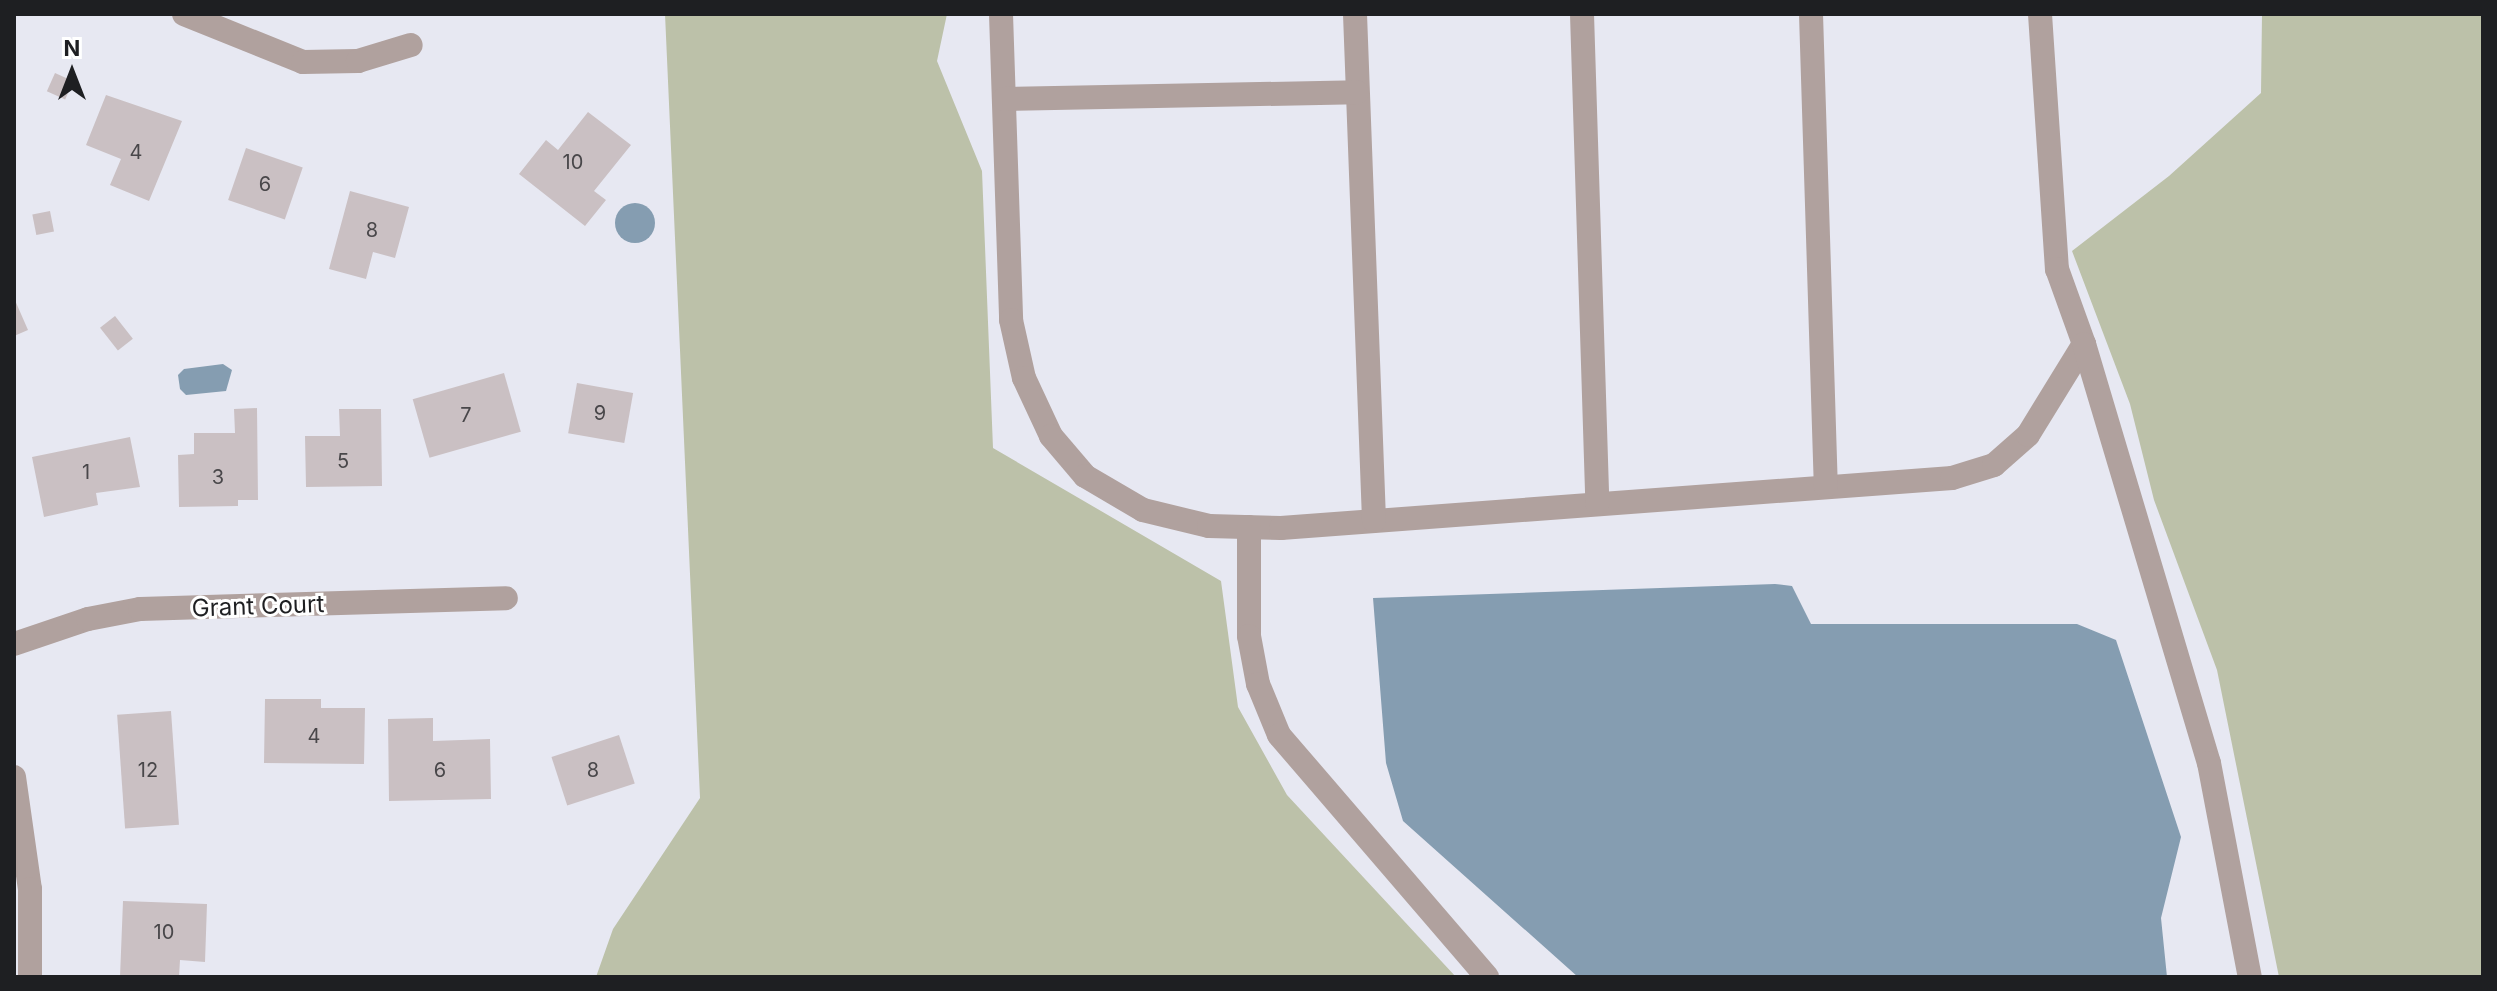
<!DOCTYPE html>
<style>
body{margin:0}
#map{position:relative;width:2497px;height:991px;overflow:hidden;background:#e7e8f2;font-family:Inter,sans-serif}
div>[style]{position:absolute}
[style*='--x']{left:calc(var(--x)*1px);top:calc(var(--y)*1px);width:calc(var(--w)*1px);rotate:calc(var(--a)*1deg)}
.green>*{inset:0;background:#bcc1a9}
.water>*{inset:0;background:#859db1}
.round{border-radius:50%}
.building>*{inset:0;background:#cac0c3;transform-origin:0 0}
.minor>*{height:24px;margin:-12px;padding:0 12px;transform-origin:12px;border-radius:12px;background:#b0a19e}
span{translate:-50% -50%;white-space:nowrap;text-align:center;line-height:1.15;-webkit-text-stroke:6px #fff;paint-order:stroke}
.number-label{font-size:20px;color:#49474a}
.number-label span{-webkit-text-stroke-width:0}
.street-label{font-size:24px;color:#1e1f22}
.frame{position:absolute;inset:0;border:16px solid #1e1f22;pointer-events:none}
.north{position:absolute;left:32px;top:32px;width:80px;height:80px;-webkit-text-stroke:6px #fff;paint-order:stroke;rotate:0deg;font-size:22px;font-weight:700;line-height:32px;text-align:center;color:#1e1f22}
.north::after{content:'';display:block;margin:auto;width:28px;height:36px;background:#1e1f22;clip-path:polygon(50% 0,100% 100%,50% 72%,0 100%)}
</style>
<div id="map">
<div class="green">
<div style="clip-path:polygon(665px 14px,947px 14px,937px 61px,982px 171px,993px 448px,1221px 581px,1238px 707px,1287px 795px,1456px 977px,596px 977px,613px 929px,700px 798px)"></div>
<div style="clip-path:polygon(2262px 14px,2483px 14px,2483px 977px,2279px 977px,2217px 670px,2154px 500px,2130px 404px,2072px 251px,2169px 176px,2261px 93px)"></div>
</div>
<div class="water">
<div class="round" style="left:615px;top:203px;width:40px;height:40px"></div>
<div style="clip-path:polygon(223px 364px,232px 370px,226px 391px,186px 395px,180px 389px,178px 375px,184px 369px)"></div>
<div style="clip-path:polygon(1775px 584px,1792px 586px,1811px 624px,2077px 624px,2116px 640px,2181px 837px,2161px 918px,2167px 977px,1578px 977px,1403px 821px,1386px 763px,1373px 598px)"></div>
</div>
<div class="building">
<div style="left:55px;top:73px;width:20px;height:20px;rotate:24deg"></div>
<div style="clip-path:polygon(106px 95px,182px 121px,149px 201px,110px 185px,121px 159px,86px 145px)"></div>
<div style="clip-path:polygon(588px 112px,631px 145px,594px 191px,606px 200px,585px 226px,519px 174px,546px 140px,558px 150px)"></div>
<div style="left:246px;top:148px;width:60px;height:55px;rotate:19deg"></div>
<div style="clip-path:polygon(350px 191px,409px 207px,395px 258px,373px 252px,366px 279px,329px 269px)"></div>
<div style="left:50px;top:211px;width:21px;height:18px;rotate:79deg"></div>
<div style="clip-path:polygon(14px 298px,28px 330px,14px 336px)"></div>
<div style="left:115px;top:316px;width:29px;height:19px;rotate:52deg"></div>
<div style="left:504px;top:373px;width:61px;height:95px;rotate:74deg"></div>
<div style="left:577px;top:383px;width:57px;height:51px;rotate:10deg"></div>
<div style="clip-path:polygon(257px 408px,258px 500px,238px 500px,238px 506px,179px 507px,178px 455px,194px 454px,194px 433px,235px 433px,234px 409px)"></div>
<div style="clip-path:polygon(339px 409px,381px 409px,382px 486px,306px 487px,305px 436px,340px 436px)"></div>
<div style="clip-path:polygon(130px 437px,140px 487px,96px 493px,98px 505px,44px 517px,32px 457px)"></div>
<div style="clip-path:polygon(265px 699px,321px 699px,321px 708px,365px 708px,364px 764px,264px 763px)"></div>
<div style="left:171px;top:711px;width:114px;height:54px;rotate:86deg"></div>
<div style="clip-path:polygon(433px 718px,433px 741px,490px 739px,491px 799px,389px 801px,388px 719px)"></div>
<div style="left:619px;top:735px;width:51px;height:71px;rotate:72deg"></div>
<div style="clip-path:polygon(123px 901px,207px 904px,205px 962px,180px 960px,179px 977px,120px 977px)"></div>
</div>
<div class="minor">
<div style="--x:184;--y:14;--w:128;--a:22"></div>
<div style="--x:303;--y:62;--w:55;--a:-1"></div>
<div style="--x:358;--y:61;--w:55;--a:-16.8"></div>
<div style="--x:1001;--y:14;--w:306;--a:88.1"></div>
<div style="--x:1011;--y:320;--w:59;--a:77.4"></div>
<div style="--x:1024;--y:378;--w:64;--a:65"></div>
<div style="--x:1051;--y:436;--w:52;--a:49.6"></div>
<div style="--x:1085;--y:476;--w:67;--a:30.4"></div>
<div style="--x:1143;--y:510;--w:68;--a:13.6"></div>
<div style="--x:1209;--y:526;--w:72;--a:1.6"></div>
<div style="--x:1281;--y:528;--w:673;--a:-4.26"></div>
<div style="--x:1952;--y:478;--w:44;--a:-17.2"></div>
<div style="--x:1994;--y:465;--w:45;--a:-41.4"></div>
<div style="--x:2028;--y:435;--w:107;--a:-58.4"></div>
<div style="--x:1355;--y:14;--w:507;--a:87.85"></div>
<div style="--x:1582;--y:14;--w:490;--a:88.2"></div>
<div style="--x:1811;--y:14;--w:472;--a:88.2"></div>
<div style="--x:2040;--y:14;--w:256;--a:86.2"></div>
<div style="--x:2057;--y:269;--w:80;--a:70.2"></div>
<div style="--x:2084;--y:344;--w:437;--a:73.4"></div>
<div style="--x:2209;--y:763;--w:218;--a:79.2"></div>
<div style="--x:1004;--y:99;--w:353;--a:-1.1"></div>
<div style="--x:1249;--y:527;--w:109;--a:90"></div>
<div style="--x:1249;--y:636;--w:49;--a:79.4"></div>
<div style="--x:1258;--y:684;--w:55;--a:67.6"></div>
<div style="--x:1279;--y:735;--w:319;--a:49.3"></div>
<div style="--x:14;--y:644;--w:78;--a:-18.7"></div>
<div style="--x:88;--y:619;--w:53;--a:-10.9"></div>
<div style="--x:140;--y:609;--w:366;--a:-1.7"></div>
<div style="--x:14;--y:777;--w:113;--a:81.9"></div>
<div style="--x:30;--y:889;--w:88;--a:90"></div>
</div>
<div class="number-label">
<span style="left:136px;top:152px">4</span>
<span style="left:573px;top:162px">10</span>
<span style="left:265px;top:184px">6</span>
<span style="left:372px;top:230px">8</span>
<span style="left:600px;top:413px">9</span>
<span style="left:466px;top:415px">7</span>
<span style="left:343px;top:461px">5</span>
<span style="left:86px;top:472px">1</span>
<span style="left:218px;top:477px">3</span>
<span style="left:314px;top:736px">4</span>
<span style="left:148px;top:770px">12</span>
<span style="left:440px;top:770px">6</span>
<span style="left:593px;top:770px">8</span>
<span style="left:164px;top:932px">10</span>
</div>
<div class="street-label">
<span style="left:258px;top:606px;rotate:-2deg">Grant Court</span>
</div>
<div class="frame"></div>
<div class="north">N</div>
</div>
